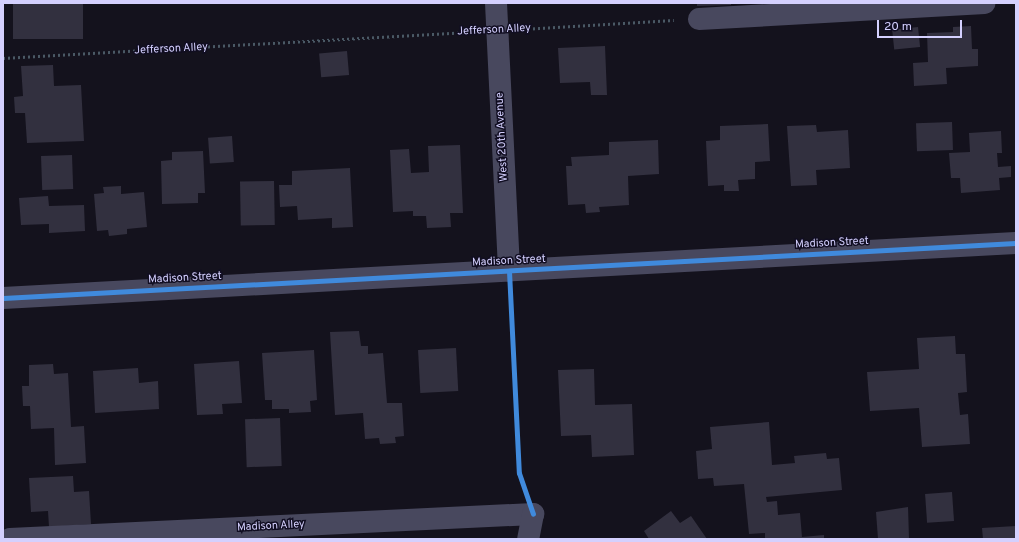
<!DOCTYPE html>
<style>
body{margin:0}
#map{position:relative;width:1019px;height:542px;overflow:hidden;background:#14121d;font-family:Overpass,sans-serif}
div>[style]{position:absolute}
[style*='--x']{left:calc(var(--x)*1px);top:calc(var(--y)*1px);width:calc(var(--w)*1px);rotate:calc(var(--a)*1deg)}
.building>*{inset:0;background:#32303f;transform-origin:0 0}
.path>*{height:2.5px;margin-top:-1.25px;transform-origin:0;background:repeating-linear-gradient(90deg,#4a5965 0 2px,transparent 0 5px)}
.minor>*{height:22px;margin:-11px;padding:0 11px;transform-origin:11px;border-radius:11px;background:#48485e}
.cycleway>*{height:5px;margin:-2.5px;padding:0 2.5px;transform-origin:2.5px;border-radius:2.5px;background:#408adc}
span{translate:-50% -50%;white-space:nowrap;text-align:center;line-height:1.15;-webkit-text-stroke:3px #110e22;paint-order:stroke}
.street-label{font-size:11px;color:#d4d0fe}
.frame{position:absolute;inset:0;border:4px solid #d4d0fe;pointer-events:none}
.scale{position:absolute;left:877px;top:20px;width:85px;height:18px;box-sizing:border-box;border:2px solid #d4d0fe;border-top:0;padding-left:5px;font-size:12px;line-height:14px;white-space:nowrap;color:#d4d0fe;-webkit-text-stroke:3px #110e22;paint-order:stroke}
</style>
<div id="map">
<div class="building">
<div style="left:13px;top:3px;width:70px;height:36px"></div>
<div style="clip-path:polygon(697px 3px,731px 3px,731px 5px,697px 6px)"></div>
<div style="clip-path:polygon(971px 26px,972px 49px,978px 49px,978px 66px,946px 68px,947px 84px,914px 86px,913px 63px,928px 62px,927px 33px,953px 32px,953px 27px)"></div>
<div style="left:918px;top:27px;width:20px;height:26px;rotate:84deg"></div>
<div style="clip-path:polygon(605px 46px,607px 95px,591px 95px,590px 82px,560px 83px,558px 48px)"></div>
<div style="left:347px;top:51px;width:24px;height:28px;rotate:85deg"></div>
<div style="clip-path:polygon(53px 65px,54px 86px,81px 85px,84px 141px,27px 143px,25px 113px,15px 113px,14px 97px,23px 96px,21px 66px)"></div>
<div style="left:952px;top:122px;width:28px;height:36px;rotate:88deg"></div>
<div style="clip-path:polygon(768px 124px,770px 161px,755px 162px,755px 179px,738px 180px,739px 191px,724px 191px,724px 185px,708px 186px,706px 141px,720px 140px,720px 126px)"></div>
<div style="clip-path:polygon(816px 125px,817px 132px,848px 130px,850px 168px,816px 170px,817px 185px,791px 186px,787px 126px)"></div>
<div style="clip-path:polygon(1001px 131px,1002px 153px,997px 153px,998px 167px,1011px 166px,1011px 177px,999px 178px,1000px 190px,961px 193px,960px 178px,951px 178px,949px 153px,970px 152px,969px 133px)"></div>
<div style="left:232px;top:136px;width:26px;height:24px;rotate:86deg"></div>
<div style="clip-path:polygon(658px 140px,659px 174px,628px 176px,629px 205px,599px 207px,600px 212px,586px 213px,585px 204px,568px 205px,566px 166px,572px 166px,571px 157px,609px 155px,609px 142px)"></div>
<div style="clip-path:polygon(460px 145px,463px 213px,450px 213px,451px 227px,427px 228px,426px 216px,413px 216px,413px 211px,393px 212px,390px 150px,409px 149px,411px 173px,429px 172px,428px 146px)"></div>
<div style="clip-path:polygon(203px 151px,205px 193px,198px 193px,198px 203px,162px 204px,161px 161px,172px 160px,172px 152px)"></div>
<div style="left:72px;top:155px;width:34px;height:31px;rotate:88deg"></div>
<div style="clip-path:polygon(350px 168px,353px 227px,332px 228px,332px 218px,298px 220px,297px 206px,280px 207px,279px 185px,292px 185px,292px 171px)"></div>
<div style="left:274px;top:181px;width:44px;height:34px;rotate:89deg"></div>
<div style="clip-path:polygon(121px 186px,121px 194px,144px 192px,147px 227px,127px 229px,127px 234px,109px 236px,108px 230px,97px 231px,94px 194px,104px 193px,103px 187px)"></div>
<div style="clip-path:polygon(48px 196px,49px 206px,84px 205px,85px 231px,49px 233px,49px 224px,21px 225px,19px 198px)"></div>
<div style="clip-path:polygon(359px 331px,361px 346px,368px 346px,368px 354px,383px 353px,387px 403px,402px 403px,404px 436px,395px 437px,396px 443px,380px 444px,379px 438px,365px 439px,363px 413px,335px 415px,330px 332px)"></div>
<div style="clip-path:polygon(955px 336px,956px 354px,965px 354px,967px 392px,958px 393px,960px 415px,968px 414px,970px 444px,922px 447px,919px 408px,870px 411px,867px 372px,919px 369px,917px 338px)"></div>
<div style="left:456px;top:348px;width:43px;height:38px;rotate:87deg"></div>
<div style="clip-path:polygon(314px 350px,317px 400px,310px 401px,311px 412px,289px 413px,289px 409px,272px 409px,272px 400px,265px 400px,262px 353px)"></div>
<div style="clip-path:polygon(239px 361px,242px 403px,222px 404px,223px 414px,197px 415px,194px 364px)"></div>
<div style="clip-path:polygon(53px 364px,54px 374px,68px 373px,71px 427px,84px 426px,86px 463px,55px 465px,54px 428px,31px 429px,30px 406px,23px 406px,22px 386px,29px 386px,29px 365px)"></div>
<div style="clip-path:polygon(138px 368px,139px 383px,158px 381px,159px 409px,95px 413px,93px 371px)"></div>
<div style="clip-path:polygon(594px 369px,595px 405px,632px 404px,634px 455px,592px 457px,591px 435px,561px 436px,558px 370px)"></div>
<div style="left:280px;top:418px;width:48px;height:35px;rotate:88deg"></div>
<div style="clip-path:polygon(769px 422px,772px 465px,795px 463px,794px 456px,826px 453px,827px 459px,839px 458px,842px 490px,766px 497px,767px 502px,777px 501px,778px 515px,800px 513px,802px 537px,824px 535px,824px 539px,765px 539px,765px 533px,749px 534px,744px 484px,714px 486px,713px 478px,698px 479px,696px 451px,712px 449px,710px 427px)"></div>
<div style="clip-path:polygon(73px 476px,74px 492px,89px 491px,91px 524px,49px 527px,48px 511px,31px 512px,29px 478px)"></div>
<div style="left:952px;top:492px;width:29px;height:27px;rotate:86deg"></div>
<div style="clip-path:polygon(908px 507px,909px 539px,878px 539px,876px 512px)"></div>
<div style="clip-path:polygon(671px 511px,680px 523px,691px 516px,707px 539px,649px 539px,644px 531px)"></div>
<div style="clip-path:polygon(1016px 526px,1016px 539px,983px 539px,982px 528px)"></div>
</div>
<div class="path">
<div style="--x:523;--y:29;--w:151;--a:-3.4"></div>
<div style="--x:3;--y:58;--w:471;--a:-3.2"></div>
</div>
<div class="minor">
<div style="--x:496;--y:3;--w:268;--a:87.2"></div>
<div style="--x:699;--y:19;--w:286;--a:-3.2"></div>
<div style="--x:3;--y:298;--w:1014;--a:-3.11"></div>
<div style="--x:10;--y:539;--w:524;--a:-2.74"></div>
<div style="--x:533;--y:514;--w:25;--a:101"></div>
</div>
<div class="cycleway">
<div style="--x:509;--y:271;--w:202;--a:87.2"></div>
<div style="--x:519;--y:473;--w:43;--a:71.1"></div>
<div style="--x:3;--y:298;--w:1014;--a:-3.11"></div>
</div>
<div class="street-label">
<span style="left:494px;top:30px;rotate:-3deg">Jefferson Alley</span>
<span style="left:171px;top:49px;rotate:-3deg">Jefferson Alley</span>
<span style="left:502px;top:137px;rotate:-93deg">West 20th Avenue</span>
<span style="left:832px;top:243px;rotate:-3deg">Madison Street</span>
<span style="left:509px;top:261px;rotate:-3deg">Madison Street</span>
<span style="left:185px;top:278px;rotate:-3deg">Madison Street</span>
<span style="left:271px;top:526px;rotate:-3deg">Madison Alley</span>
</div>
<div class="frame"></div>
<div class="scale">20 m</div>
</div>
